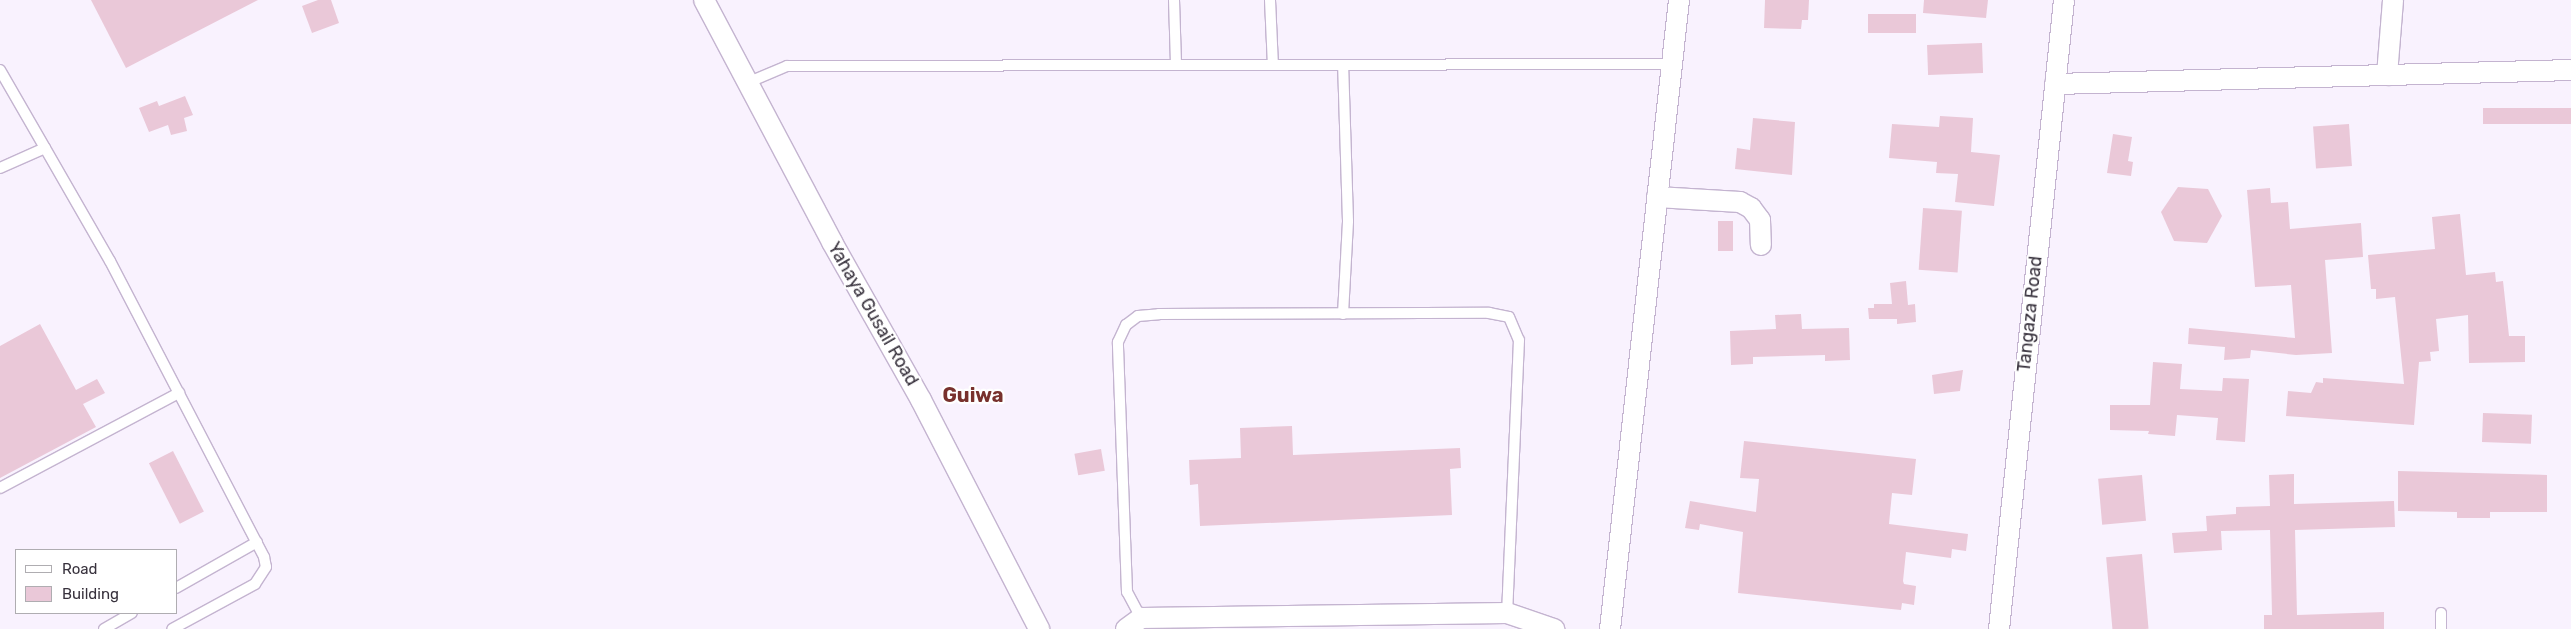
<!DOCTYPE html>
<style>
body{margin:0}
#map{position:relative;width:2571px;height:629px;overflow:hidden;background:#f9f2fe;font-family:Rubik,sans-serif}
div>[style]{position:absolute}
[style*='--x']{left:calc(var(--x)*1px);top:calc(var(--y)*1px);width:calc(var(--w)*1px);rotate:calc(var(--a)*1deg)}
.building>*{inset:0;background:#eac8d8;transform-origin:0 0}
.roads{filter:drop-shadow(1px 0 #c4b4d0) drop-shadow(-1px 0 #c4b4d0) drop-shadow(0 1px #c4b4d0) drop-shadow(0 -1px #c4b4d0)}
.service>*{height:10px;margin:-5px;padding:0 5px;transform-origin:5px;border-radius:5px;background:#fff}
.minor>*{height:20px;margin:-10px;padding:0 10px;transform-origin:10px;border-radius:10px;background:#fff}
span{translate:-50% -50%;white-space:nowrap;text-align:center;line-height:1.15;-webkit-text-stroke:4.5px #fff;paint-order:stroke}
.street-label{font-size:18px;color:#38323d}
.quarter-label{font-size:20px;color:#78312d;font-weight:700}
.legend{position:absolute;left:15px;top:549px;width:162px;height:65px;box-sizing:border-box;background:#fff;border:1px solid #afadb1;margin:0;padding:6px 9px;list-style:none;font-size:15px;color:#38323d}
.legend li{display:flex;align-items:center;gap:10px;height:25px}
.legend b{width:25px;border:1px solid #afadb1}
</style>
<div id="map">
<div class="building">
<div style="clip-path:polygon(91px 0,258px 0,126px 68px)"></div>
<div style="clip-path:polygon(318px 0,331px 0,339px 23px,312px 33px,302px 6px)"></div>
<div style="clip-path:polygon(1765px 0,1809px 0,1808px 20px,1802px 20px,1801px 29px,1764px 28px)"></div>
<div style="clip-path:polygon(1924px 0,1988px 0,1986px 18px,1923px 13px)"></div>
<div style="left:1868px;top:14px;width:48px;height:19px"></div>
<div style="left:1982px;top:43px;width:30px;height:55px;rotate:88deg"></div>
<div style="clip-path:polygon(185px 96px,193px 115px,184px 118px,187px 131px,171px 135px,168px 125px,149px 132px,139px 108px,157px 101px,159px 106px)"></div>
<div style="left:2571px;top:108px;width:16px;height:88px;rotate:90deg"></div>
<div style="clip-path:polygon(1940px 116px,1973px 118px,1971px 152px,2000px 155px,1994px 206px,1955px 202px,1958px 174px,1936px 173px,1937px 162px,1889px 158px,1892px 124px,1939px 127px)"></div>
<div style="clip-path:polygon(1753px 118px,1795px 122px,1792px 175px,1735px 169px,1737px 148px,1750px 150px)"></div>
<div style="left:2349px;top:124px;width:42px;height:36px;rotate:86deg"></div>
<div style="clip-path:polygon(2113px 134px,2132px 137px,2128px 161px,2133px 162px,2131px 176px,2107px 173px)"></div>
<div style="clip-path:polygon(2178px 187px,2208px 189px,2222px 216px,2207px 243px,2174px 241px,2161px 212px)"></div>
<div style="clip-path:polygon(2270px 188px,2271px 203px,2288px 202px,2290px 229px,2361px 223px,2363px 257px,2325px 260px,2332px 353px,2296px 355px,2251px 350px,2250px 358px,2224px 360px,2225px 347px,2188px 344px,2189px 328px,2295px 338px,2291px 285px,2255px 287px,2247px 190px)"></div>
<div style="left:1923px;top:208px;width:39px;height:62px;rotate:4deg"></div>
<div style="clip-path:polygon(2460px 214px,2466px 275px,2495px 272px,2496px 282px,2503px 281px,2509px 336px,2525px 336px,2525px 362px,2469px 363px,2468px 315px,2436px 319px,2439px 351px,2430px 352px,2431px 361px,2419px 362px,2414px 425px,2286px 416px,2288px 391px,2311px 393px,2316px 382px,2323px 383px,2323px 378px,2404px 384px,2395px 297px,2376px 299px,2376px 289px,2371px 289px,2368px 255px,2435px 249px,2432px 217px)"></div>
<div style="left:1718px;top:221px;width:15px;height:30px"></div>
<div style="clip-path:polygon(1906px 281px,1908px 305px,1915px 304px,1916px 322px,1897px 324px,1897px 319px,1869px 319px,1868px 308px,1874px 308px,1874px 304px,1892px 304px,1890px 283px)"></div>
<div style="clip-path:polygon(1801px 314px,1802px 329px,1849px 328px,1850px 360px,1825px 361px,1825px 355px,1753px 357px,1753px 364px,1731px 365px,1730px 331px,1776px 329px,1775px 315px)"></div>
<div style="clip-path:polygon(40px 324px,76px 390px,97px 379px,105px 393px,83px 404px,96px 427px,0 478px,0 346px)"></div>
<div style="clip-path:polygon(2153px 362px,2182px 364px,2180px 389px,2222px 391px,2223px 378px,2249px 379px,2245px 442px,2216px 440px,2218px 418px,2177px 415px,2175px 436px,2148px 434px,2149px 431px,2110px 430px,2110px 405px,2150px 405px)"></div>
<div style="clip-path:polygon(1963px 370px,1960px 391px,1934px 394px,1932px 375px)"></div>
<div style="left:2483px;top:413px;width:49px;height:29px;rotate:2deg"></div>
<div style="clip-path:polygon(1292px 426px,1293px 455px,1460px 448px,1461px 468px,1450px 469px,1452px 515px,1200px 526px,1198px 484px,1190px 485px,1189px 460px,1241px 458px,1240px 428px)"></div>
<div style="clip-path:polygon(1744px 441px,1916px 459px,1912px 495px,1892px 493px,1889px 524px,1968px 534px,1966px 551px,1952px 549px,1951px 558px,1906px 552px,1903px 581px,1904px 584px,1916px 586px,1914px 605px,1902px 603px,1901px 610px,1738px 593px,1743px 532px,1700px 524px,1699px 530px,1685px 528px,1690px 501px,1756px 512px,1759px 479px,1740px 478px)"></div>
<div style="left:1101px;top:449px;width:22px;height:27px;rotate:80deg"></div>
<div style="left:173px;top:451px;width:68px;height:27px;rotate:63deg"></div>
<div style="clip-path:polygon(2398px 471px,2547px 475px,2547px 512px,2490px 512px,2490px 518px,2457px 518px,2457px 512px,2398px 511px)"></div>
<div style="clip-path:polygon(2294px 474px,2294px 504px,2394px 501px,2395px 527px,2295px 530px,2297px 615px,2384px 612px,2384px 629px,2264px 629px,2264px 615px,2272px 615px,2270px 530px,2221px 531px,2222px 550px,2174px 553px,2172px 533px,2207px 531px,2206px 516px,2236px 514px,2236px 507px,2270px 506px,2269px 475px)"></div>
<div style="left:2142px;top:475px;width:46px;height:44px;rotate:85deg"></div>
<div style="left:2142px;top:554px;width:75px;height:36px;rotate:85deg"></div>
</div>
<div class="roads">
<div class="service">
<div style="--x:1174;--y:0;--w:65;--a:88.2"></div>
<div style="--x:1270;--y:0;--w:65;--a:87.4"></div>
<div style="--x:0;--y:70;--w:90;--a:60"></div>
<div style="--x:747;--y:83;--w:43;--a:-23"></div>
<div style="--x:787;--y:66;--w:883;--a:-0.13"></div>
<div style="--x:0;--y:168;--w:49;--a:-24"></div>
<div style="--x:45;--y:148;--w:130;--a:60.1"></div>
<div style="--x:110;--y:261;--w:334;--a:62.5"></div>
<div style="--x:264;--y:557;--w:10;--a:79"></div>
<div style="--x:266;--y:567;--w:20;--a:123"></div>
<div style="--x:255;--y:584;--w:94;--a:151.5"></div>
<div style="--x:1343;--y:314;--w:93;--a:-86.9"></div>
<div style="--x:1348;--y:221;--w:156;--a:-91.8"></div>
<div style="--x:0;--y:488;--w:203;--a:-28"></div>
<div style="--x:176;--y:588;--w:93;--a:-29.6"></div>
<div style="--x:2441;--y:613;--w:16;--a:90"></div>
<div style="--x:1141;--y:618;--w:30;--a:-118"></div>
<div style="--x:1127;--y:592;--w:250;--a:-92.1"></div>
<div style="--x:1118;--y:342;--w:19;--a:-65"></div>
<div style="--x:1126;--y:325;--w:15;--a:-37"></div>
<div style="--x:1138;--y:316;--w:21;--a:-5"></div>
<div style="--x:1159;--y:314;--w:330;--a:-0.2"></div>
<div style="--x:1489;--y:313;--w:20;--a:11"></div>
<div style="--x:1509;--y:317;--w:25;--a:67"></div>
<div style="--x:1519;--y:340;--w:273;--a:92.5"></div>
<div style="--x:104;--y:629;--w:32;--a:-30"></div>
</div>
<div class="minor">
<div style="--x:704;--y:0;--w:274;--a:62.1"></div>
<div style="--x:832;--y:242;--w:181;--a:60.6"></div>
<div style="--x:921;--y:400;--w:258;--a:62.7"></div>
<div style="--x:2387;--y:75;--w:75;--a:-85.4"></div>
<div style="--x:2055;--y:84;--w:516;--a:-1.55"></div>
<div style="--x:1657;--y:197;--w:83;--a:3.4"></div>
<div style="--x:1740;--y:202;--w:13;--a:29"></div>
<div style="--x:1751;--y:208;--w:15;--a:53"></div>
<div style="--x:1760;--y:220;--w:25;--a:88"></div>
<div style="--x:1126;--y:629;--w:19;--a:-36"></div>
<div style="--x:1141;--y:618;--w:366;--a:-0.8"></div>
<div style="--x:1507;--y:613;--w:50;--a:18.8"></div>
<div style="--x:1610;--y:629;--w:633;--a:-83.74"></div>
<div style="--x:1999;--y:629;--w:632;--a:-84.1"></div>
</div>
</div>
<div class="street-label">
<span style="left:873px;top:314px;rotate:60deg">Yahaya Gusail Road</span>
<span style="left:2030px;top:314px;rotate:-84deg">Tangaza Road</span>
</div>
<div class="quarter-label">
<span style="left:973px;top:395px">Guiwa</span>
</div>
<ul class="legend">
<li><b style="height:6px;background:#fff"></b>Road</li>
<li><b style="height:14px;background:#eac8d8"></b>Building</li>
</ul>
</div>
